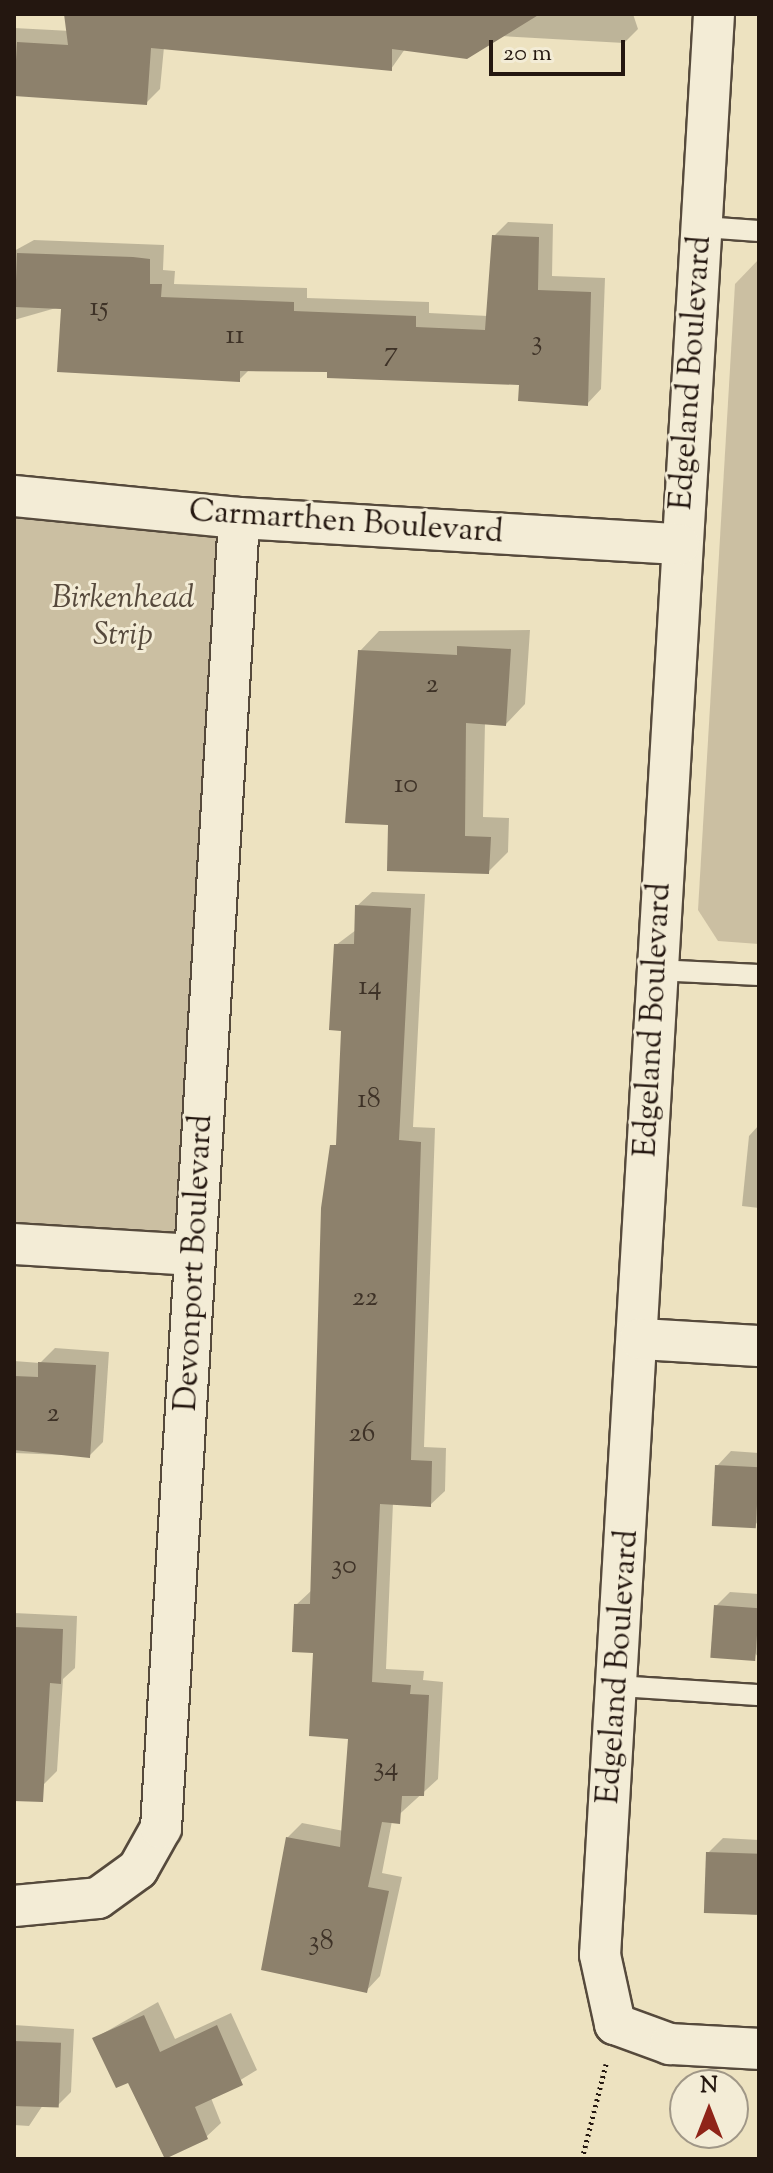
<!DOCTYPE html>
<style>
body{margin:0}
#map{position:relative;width:773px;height:2173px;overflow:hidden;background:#ede2c0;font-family:"Sorts Mill Goudy",serif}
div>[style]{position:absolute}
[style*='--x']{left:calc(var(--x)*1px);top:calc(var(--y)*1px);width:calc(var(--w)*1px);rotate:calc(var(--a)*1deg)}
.green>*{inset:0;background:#cbbfa2}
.shadow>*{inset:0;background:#0003}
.building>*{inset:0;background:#8d816c;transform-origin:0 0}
.path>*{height:5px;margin-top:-2.5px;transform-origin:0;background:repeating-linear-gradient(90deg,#241710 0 2px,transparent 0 6px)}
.roads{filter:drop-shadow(2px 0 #564a3c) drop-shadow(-2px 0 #564a3c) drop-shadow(0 2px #564a3c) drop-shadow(0 -2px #564a3c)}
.service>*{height:20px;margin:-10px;padding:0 10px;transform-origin:10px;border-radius:10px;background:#f3ecd6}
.minor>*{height:40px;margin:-20px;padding:0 20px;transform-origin:20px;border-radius:20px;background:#f3ecd6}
span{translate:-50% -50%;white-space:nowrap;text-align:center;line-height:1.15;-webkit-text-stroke:6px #f3ecd6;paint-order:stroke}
.number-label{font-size:28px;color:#3e3227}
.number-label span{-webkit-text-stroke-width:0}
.street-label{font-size:32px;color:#241710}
.park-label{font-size:32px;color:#56493c;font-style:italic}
.frame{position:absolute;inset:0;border:16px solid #241710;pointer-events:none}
.north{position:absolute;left:669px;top:2069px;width:80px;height:80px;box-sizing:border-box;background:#f3ecd6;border:2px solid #a09787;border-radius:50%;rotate:0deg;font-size:22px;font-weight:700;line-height:32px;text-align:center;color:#241710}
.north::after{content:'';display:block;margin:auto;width:28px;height:36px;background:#8f2418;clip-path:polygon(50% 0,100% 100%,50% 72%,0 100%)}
.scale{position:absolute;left:489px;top:40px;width:136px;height:36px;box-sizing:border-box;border:4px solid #241710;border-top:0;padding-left:10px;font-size:24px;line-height:28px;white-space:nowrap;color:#241710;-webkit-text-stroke:6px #f3ecd6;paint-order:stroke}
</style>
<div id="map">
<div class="green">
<div style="clip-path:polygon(759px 259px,759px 944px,718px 941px,698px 910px,735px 284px)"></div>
<div style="clip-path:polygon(14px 496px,239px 518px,195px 1255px,14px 1244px)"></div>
</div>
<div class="shadow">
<div style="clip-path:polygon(73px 14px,633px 14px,638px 29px,624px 43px,501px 36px,405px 49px,391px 69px,164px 47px,160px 89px,146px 103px,14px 65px,14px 28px,71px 31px)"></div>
<div style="clip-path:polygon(508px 222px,553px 224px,552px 276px,605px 278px,601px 389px,587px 404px,521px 384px,329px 370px,250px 369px,239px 380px,63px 306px,14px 320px,14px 251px,34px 240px,164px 245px,163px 270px,175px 271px,174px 284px,307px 288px,307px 298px,429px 302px,429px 313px,488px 316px,494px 236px)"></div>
<div style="clip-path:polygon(530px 630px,525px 704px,506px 724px,485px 723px,483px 817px,509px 818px,508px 852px,488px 872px,390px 823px,360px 651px,379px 631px)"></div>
<div style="clip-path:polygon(372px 892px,425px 894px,413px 1127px,435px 1128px,424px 1447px,446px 1448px,445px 1491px,430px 1505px,393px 1503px,386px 1669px,424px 1671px,423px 1680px,443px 1682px,438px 1779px,392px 1821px,382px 1873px,402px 1877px,380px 1976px,366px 1991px,287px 1838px,302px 1823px,344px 1831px,351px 1738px,296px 1605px,312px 1590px,343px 1029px,336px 945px,356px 930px,357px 906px)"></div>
<div style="clip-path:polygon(759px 1125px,759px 1208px,742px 1206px,749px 1136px)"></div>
<div style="clip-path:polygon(55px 1348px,109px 1352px,103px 1442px,89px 1456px,14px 1453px,14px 1361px,40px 1363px)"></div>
<div style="clip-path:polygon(731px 1451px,759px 1453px,759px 1527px,717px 1466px)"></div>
<div style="clip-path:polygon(730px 1592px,759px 1594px,759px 1658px,716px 1606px)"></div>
<div style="clip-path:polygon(14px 1613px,77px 1616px,75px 1668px,63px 1679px,57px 1771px,43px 1785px,14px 1784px)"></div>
<div style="clip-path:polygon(723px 1838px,759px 1840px,759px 1915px,706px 1911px,708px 1853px)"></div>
<div style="clip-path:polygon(158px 2002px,175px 2039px,231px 2013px,257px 2070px,211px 2098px,221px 2123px,206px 2137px,164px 2157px,129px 2080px,95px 2038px)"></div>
<div style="clip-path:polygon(14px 2025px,74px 2029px,71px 2092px,57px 2106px,43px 2105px,29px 2126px,14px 2125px)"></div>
</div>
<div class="building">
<div style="clip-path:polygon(64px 14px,540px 14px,467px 59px,392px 49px,392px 71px,151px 48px,147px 105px,14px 96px,17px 42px,68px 45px)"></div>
<div style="clip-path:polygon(492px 235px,539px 237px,538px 290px,591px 292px,588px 406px,518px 401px,519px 385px,327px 378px,327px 372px,240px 371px,240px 382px,57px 372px,61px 309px,15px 307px,17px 253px,133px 257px,150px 259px,150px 284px,162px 284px,161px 297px,294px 302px,294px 311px,416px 316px,416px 327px,485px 330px)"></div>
<div style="clip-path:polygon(457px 646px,511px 649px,506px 726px,466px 723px,465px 836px,491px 837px,489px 874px,387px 871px,388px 825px,345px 823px,358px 650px,457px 655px)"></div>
<div style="clip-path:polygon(355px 905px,411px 908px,399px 1140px,421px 1142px,411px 1460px,432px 1461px,431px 1507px,380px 1504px,372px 1682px,411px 1685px,410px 1694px,429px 1695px,424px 1796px,402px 1796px,400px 1824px,382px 1822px,368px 1887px,389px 1891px,367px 1993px,261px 1970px,286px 1837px,340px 1847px,348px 1739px,309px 1736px,313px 1653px,292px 1652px,294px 1604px,310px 1604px,321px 1208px,330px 1145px,336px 1145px,341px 1031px,329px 1030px,334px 944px,354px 944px)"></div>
<div style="clip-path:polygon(38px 1362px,96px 1365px,90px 1458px,14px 1450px,14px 1376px,38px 1377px)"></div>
<div style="left:715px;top:1465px;width:44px;height:61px;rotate:3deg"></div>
<div style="left:714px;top:1605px;width:45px;height:53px;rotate:4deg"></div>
<div style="clip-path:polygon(14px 1627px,63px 1629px,61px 1684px,50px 1683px,43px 1802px,14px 1801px)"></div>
<div style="left:706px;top:1852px;width:53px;height:61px;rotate:2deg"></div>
<div style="clip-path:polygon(144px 2015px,160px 2052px,217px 2025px,243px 2085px,195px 2107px,208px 2139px,165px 2159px,128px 2083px,116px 2088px,92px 2038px)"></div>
<div style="left:14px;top:2041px;width:47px;height:65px;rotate:2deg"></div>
</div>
<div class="path">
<div style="--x:582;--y:2159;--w:98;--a:-75.8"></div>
</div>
<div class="roads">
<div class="service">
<div style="--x:703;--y:227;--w:56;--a:4.1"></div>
<div style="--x:655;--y:970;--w:104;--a:2.8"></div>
<div style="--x:618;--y:1686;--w:141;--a:3.7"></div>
</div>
<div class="minor">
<div style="--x:714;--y:14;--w:1944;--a:93.36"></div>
<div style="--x:600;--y:1955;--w:71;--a:77.7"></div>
<div style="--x:615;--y:2024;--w:59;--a:20"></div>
<div style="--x:670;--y:2044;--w:89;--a:3.2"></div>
<div style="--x:14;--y:496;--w:226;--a:5.6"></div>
<div style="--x:239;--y:518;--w:441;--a:3.4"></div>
<div style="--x:14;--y:1244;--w:181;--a:3.5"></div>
<div style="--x:640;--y:1339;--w:119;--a:3.4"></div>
<div style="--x:14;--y:1906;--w:84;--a:-5.4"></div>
<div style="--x:98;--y:1898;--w:49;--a:-35.9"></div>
<div style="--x:138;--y:1869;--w:47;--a:-60.7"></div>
<div style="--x:161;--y:1828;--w:1312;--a:-86.59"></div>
</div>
</div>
<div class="number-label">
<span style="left:99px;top:308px">15</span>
<span style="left:235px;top:336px">11</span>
<span style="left:537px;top:342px">3</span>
<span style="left:391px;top:353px">7</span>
<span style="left:432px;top:685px">2</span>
<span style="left:406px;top:785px">10</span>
<span style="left:370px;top:987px">14</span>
<span style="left:369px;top:1100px">18</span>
<span style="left:365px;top:1298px">22</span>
<span style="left:53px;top:1414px">2</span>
<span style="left:362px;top:1434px">26</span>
<span style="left:344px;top:1566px">30</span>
<span style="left:386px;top:1768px">34</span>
<span style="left:321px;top:1942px">38</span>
</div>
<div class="street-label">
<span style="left:692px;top:373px;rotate:-86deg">Edgeland Boulevard</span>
<span style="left:346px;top:523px;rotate:4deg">Carmarthen Boulevard</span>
<span style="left:654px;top:1020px;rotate:-87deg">Edgeland Boulevard</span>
<span style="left:195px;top:1263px;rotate:-87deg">Devonport Boulevard</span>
<span style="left:619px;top:1667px;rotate:-86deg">Edgeland Boulevard</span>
</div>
<div class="park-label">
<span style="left:123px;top:618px">Birkenhead<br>Strip</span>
</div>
<div class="frame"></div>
<div class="north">N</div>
<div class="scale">20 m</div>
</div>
